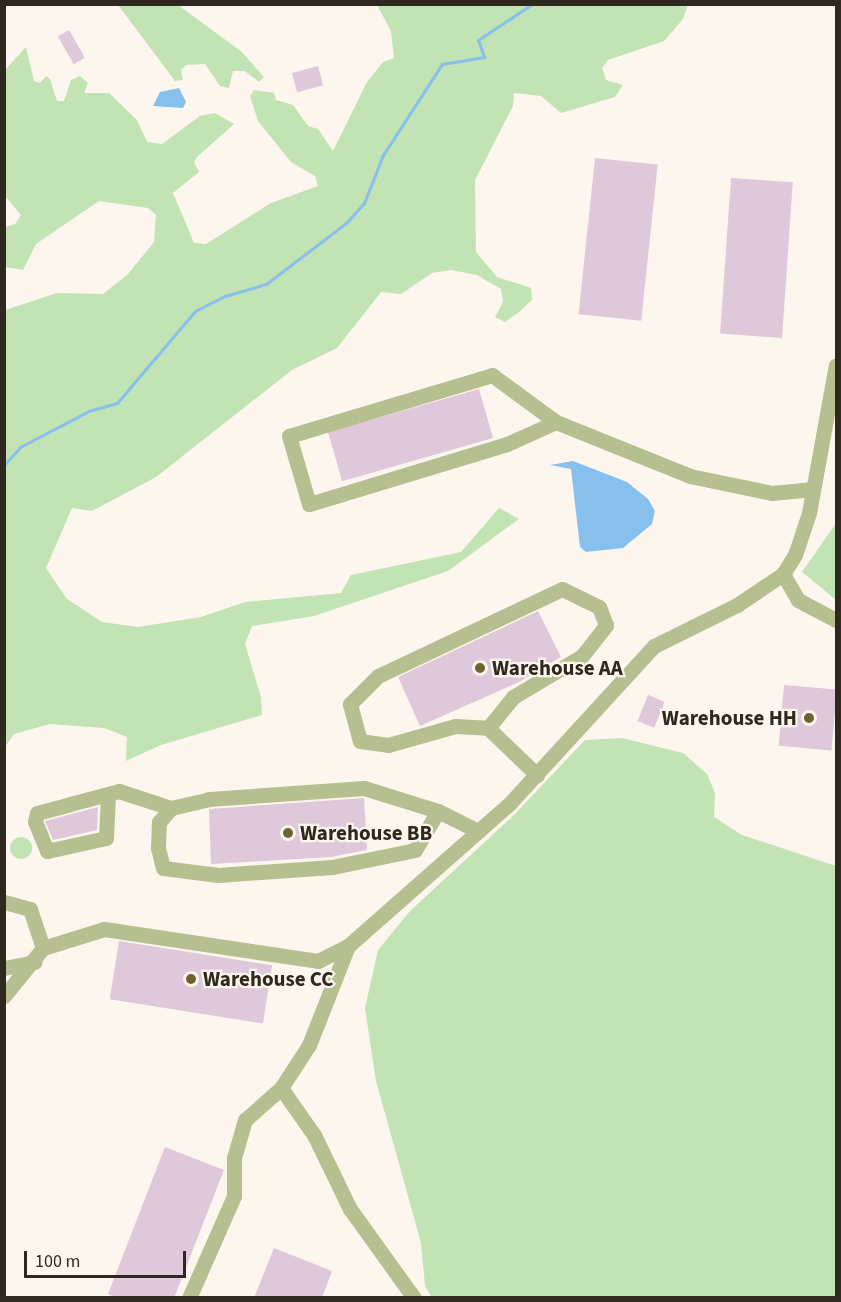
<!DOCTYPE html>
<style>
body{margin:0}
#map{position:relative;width:841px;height:1302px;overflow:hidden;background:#fdf6ee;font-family:"Source Sans 3",sans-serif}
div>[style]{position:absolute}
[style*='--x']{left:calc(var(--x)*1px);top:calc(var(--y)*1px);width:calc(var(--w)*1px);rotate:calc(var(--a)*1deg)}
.green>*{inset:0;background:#c2e3b3}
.round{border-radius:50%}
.water>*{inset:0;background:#87c0ec}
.stream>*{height:3px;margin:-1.5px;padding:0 1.5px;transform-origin:1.5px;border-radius:1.5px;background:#87c0ec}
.building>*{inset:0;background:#dec8da;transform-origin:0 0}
.minor>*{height:15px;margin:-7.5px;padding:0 7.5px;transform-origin:7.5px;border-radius:7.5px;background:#b5bf8f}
.dots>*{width:16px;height:16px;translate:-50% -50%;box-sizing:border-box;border:3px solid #fdf6ee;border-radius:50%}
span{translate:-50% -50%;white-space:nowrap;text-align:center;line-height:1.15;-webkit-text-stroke:4.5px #fdf6ee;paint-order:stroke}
.poi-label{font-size:21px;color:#2f2820;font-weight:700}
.left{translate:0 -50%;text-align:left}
.right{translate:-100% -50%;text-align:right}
.frame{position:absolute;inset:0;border:6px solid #2f2820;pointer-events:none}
.scale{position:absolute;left:24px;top:1251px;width:162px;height:27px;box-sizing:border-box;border:3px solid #2f2820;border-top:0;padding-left:8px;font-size:18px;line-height:21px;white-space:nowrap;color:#2f2820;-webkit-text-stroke:4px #fdf6ee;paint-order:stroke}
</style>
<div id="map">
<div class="green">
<div style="clip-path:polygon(118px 5px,178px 5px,242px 52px,264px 77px,259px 82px,245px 71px,233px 71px,229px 88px,220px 86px,205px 64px,186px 65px,181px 70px,183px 80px,175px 81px)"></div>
<div style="clip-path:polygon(377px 5px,688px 5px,683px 19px,664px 41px,608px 60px,602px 68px,606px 80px,623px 85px,615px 97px,561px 113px,541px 96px,514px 93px,513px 106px,475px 180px,476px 252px,497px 277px,531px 288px,532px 300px,519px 312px,505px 322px,495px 317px,503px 302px,501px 289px,477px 275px,451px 270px,432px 273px,401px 294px,381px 292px,337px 348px,292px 370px,156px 477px,92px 511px,72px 508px,46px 568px,67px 599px,102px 622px,138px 627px,201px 617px,245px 602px,341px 593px,351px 575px,461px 552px,499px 508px,519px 519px,448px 571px,314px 616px,252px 626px,245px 644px,261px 697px,262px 715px,161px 745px,126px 761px,127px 737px,104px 728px,50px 724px,14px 734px,5px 747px,5px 310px,57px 293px,103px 294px,128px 274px,154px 242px,156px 215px,148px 208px,99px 201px,36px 244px,23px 270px,5px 267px,5px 227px,15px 224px,21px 215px,5px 196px,5px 70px,26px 47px,34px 81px,40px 83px,46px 76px,50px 79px,57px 101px,64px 101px,71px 80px,80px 76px,88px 83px,84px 93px,109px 93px,137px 120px,147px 142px,162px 144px,200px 116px,215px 113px,234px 124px,197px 157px,194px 162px,199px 172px,173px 193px,194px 243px,206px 244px,271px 203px,318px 186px,315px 176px,291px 162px,258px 121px,250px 96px,254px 90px,274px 93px,276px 100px,293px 105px,308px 126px,318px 129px,333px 151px,367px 82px,383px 62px,394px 58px,391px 31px)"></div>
<div style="clip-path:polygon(836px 523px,836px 600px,802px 572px)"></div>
<div style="clip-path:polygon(622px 738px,683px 753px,707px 774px,715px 793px,714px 817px,742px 835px,836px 866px,836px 1297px,432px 1298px,425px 1286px,421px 1243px,376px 1081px,365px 1008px,378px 950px,410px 911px,512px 817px,585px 740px)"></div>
<div class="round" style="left:10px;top:837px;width:22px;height:22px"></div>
</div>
<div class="water">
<div style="clip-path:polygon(179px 88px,186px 102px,183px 108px,153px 106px,160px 92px)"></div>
<div style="clip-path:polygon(573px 461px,627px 482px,648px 499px,655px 511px,652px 524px,623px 548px,586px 552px,580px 547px,571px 469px,550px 465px)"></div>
</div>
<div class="stream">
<div style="--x:4;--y:465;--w:24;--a:-48"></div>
<div style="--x:20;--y:447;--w:78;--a:-27.6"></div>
<div style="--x:89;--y:411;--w:29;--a:-16"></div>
<div style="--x:117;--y:403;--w:121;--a:-49.7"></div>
<div style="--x:195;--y:311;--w:34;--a:-27"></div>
<div style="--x:225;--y:296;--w:43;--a:-16.3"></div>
<div style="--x:266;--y:284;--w:101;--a:-37.3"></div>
<div style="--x:346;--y:223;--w:27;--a:-48"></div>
<div style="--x:364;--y:203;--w:52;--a:-68.4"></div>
<div style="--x:383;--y:155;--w:108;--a:-57"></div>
<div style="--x:442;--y:64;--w:43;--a:-9.5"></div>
<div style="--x:484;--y:57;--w:18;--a:-109"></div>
<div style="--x:478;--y:40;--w:65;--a:-33.7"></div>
</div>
<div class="building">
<div style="left:69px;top:30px;width:32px;height:13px;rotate:60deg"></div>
<div style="left:318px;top:66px;width:20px;height:27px;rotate:75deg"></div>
<div style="left:595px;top:158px;width:63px;height:157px;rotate:6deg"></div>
<div style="left:731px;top:178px;width:62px;height:156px;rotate:4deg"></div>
<div style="left:479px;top:389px;width:51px;height:157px;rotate:74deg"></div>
<div style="clip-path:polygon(538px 611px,561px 657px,519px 682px,420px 726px,398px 677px)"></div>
<div style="left:784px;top:685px;width:53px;height:61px;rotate:5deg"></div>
<div style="left:648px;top:695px;width:18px;height:28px;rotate:22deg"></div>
<div style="clip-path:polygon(364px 798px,367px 850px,331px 857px,211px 864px,209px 809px)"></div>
<div style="clip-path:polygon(98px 807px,97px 830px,53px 840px,45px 821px)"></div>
<div style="left:119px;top:941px;width:155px;height:59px;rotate:9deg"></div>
<div style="clip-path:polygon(165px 1147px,224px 1170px,174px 1298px,116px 1298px,108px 1294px)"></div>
<div style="clip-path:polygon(274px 1248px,332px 1271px,322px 1298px,254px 1298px)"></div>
</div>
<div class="minor">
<div style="--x:556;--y:422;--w:54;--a:155.8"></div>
<div style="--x:507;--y:444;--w:207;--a:163.1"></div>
<div style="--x:309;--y:504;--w:71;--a:-106.4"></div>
<div style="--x:289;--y:436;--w:212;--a:-16.7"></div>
<div style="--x:492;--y:375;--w:79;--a:36.3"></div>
<div style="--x:556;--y:422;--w:144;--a:21.9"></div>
<div style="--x:690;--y:476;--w:84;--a:11.7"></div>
<div style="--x:772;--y:493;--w:41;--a:-5.6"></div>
<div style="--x:783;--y:574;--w:30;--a:60"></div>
<div style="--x:798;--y:600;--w:43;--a:27.8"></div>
<div style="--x:488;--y:728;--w:40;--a:-51"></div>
<div style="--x:513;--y:697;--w:80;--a:-30.7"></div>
<div style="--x:582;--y:656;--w:39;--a:-52"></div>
<div style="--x:606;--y:625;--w:19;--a:-111"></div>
<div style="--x:599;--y:607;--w:41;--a:-154.1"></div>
<div style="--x:562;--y:589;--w:204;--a:154.7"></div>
<div style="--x:378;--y:676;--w:40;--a:135"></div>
<div style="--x:350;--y:704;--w:38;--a:75"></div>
<div style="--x:360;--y:741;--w:28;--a:8"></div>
<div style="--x:388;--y:745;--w:70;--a:-15.8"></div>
<div style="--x:455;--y:726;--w:33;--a:3"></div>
<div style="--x:488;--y:728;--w:68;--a:43.8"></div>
<div style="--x:108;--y:794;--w:44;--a:92.6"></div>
<div style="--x:106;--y:838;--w:60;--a:167.6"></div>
<div style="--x:47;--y:851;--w:32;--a:-112"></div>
<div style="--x:35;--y:821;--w:8;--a:-76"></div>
<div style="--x:37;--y:813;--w:34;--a:-15"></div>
<div style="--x:70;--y:804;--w:51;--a:-14.9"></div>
<div style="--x:119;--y:791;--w:55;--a:18.1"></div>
<div style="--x:438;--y:811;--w:45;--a:120.5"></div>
<div style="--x:415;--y:850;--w:85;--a:168.4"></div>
<div style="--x:332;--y:867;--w:114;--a:176"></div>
<div style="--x:218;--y:875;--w:55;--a:-172.7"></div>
<div style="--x:163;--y:868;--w:21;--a:-104"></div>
<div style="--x:158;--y:848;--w:26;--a:-88"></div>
<div style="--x:159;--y:822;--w:18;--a:-49"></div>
<div style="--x:171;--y:808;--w:39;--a:-13"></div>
<div style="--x:209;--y:799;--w:155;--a:-4.1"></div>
<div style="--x:364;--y:788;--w:77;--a:17.3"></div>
<div style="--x:438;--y:811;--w:45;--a:26.6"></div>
<div style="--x:4;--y:902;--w:27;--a:15"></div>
<div style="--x:30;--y:909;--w:41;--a:71.6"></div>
<div style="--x:4;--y:968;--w:31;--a:-11"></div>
<div style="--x:4;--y:996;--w:62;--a:-50.9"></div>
<div style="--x:43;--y:948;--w:64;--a:-17.3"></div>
<div style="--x:104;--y:929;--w:216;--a:8.5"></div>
<div style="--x:318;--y:961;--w:34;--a:-27"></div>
<div style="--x:189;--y:1298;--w:111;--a:-66.2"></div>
<div style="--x:234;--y:1196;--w:38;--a:-90"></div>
<div style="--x:234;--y:1158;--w:40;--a:-74"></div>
<div style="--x:245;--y:1120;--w:48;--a:-41.6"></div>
<div style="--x:414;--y:1298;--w:110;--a:-125.7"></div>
<div style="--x:350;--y:1209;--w:82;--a:-115.9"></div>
<div style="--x:314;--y:1135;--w:57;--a:-125.1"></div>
<div style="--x:281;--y:1088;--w:51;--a:-56.9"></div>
<div style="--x:309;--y:1045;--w:106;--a:-68.5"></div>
<div style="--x:348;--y:946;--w:216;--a:-41.4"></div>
<div style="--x:510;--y:803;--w:213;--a:-47.5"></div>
<div style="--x:654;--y:646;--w:93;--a:-26.3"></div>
<div style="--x:737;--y:605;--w:55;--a:-34"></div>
<div style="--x:783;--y:574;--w:22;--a:-58"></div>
<div style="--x:795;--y:555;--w:44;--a:-71.6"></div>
<div style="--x:809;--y:513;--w:150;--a:-79.7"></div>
</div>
<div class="dots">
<div style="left:480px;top:668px;background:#70622f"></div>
<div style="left:809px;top:718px;background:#70622f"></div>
<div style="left:288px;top:833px;background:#70622f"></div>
<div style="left:191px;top:979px;background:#70622f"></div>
</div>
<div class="poi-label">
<span class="left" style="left:492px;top:668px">Warehouse AA</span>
<span class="right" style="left:797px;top:718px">Warehouse HH</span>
<span class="left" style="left:300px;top:833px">Warehouse BB</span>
<span class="left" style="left:203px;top:979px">Warehouse CC</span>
</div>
<div class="frame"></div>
<div class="scale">100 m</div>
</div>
